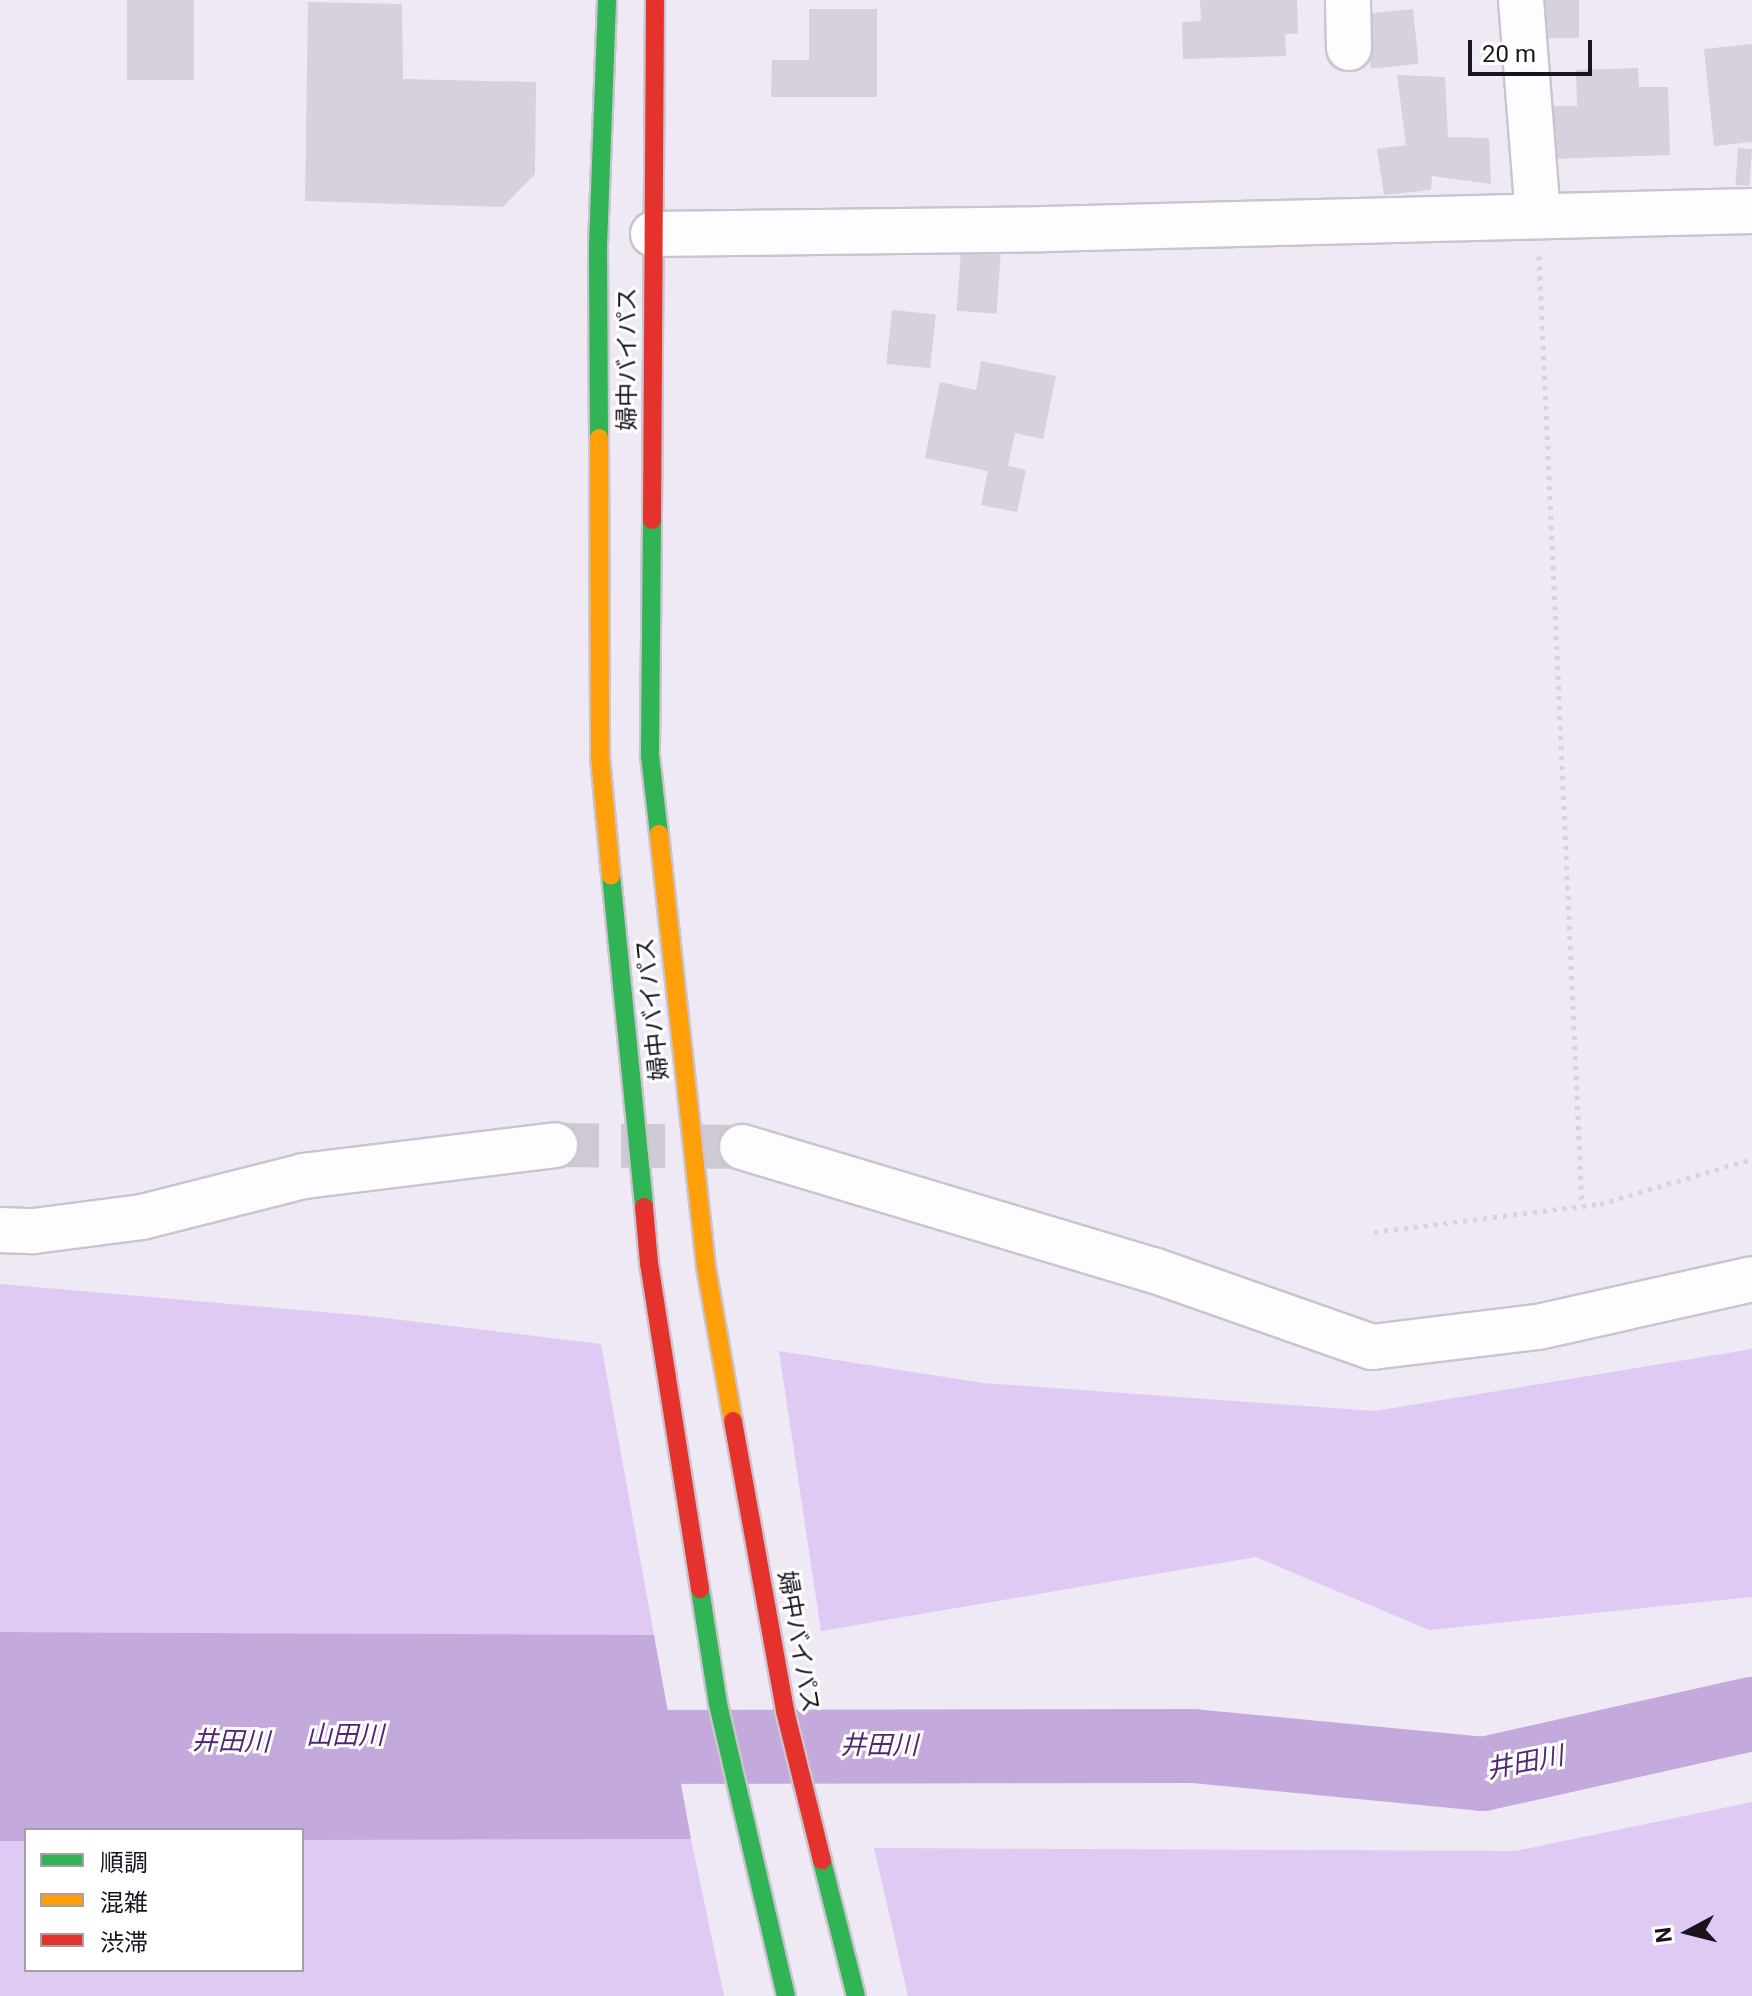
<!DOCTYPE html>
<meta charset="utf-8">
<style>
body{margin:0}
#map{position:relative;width:1752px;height:1996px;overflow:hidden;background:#efe9f6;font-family:Roboto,"Noto Sans JP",sans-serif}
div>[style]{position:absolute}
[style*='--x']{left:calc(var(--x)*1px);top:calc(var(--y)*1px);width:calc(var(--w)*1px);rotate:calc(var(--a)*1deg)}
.green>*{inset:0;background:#decaf3}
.water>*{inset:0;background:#c3a9dc}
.river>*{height:74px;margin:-37px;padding:0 37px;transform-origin:37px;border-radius:37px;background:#c3a9dc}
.building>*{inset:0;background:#d6d1dc;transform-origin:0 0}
.street-tunnel>*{height:44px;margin-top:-22px;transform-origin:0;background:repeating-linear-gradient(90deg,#cfc9d6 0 44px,transparent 0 66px)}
.path>*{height:5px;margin-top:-2.5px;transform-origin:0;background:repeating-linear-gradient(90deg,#d7d5da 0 4px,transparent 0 10px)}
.roads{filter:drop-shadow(2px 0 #c9c4ce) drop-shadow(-2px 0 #c9c4ce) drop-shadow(0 2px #c9c4ce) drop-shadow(0 -2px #c9c4ce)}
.street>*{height:44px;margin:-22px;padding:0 22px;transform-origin:22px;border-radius:22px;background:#fdfcfe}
.fast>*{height:18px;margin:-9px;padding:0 9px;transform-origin:9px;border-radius:9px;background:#30b455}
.slow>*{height:18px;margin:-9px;padding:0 9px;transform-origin:9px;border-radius:9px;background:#ff9f0a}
.jam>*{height:18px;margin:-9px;padding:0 9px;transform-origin:9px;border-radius:9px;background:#e5322d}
span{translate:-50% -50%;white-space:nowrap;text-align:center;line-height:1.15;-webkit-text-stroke:6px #fff;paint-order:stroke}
.street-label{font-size:24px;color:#19141e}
.water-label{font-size:26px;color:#542675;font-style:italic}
.legend{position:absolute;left:24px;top:1828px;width:280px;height:144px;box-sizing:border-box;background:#fff;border:2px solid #a3a1a5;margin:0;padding:10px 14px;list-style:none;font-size:24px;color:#19141e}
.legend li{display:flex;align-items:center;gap:16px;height:40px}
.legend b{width:40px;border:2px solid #a3a1a5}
.north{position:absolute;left:1648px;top:1892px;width:80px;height:80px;-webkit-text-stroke:6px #fff;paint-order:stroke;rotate:263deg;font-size:22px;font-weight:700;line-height:32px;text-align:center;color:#19141e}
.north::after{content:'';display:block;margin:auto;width:28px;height:36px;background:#19141e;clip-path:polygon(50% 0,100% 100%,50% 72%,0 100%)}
.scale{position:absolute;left:1468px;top:40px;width:124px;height:36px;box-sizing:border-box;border:4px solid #19141e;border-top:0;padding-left:10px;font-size:24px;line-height:28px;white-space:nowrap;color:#19141e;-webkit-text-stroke:6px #fff;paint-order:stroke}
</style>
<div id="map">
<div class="green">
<div style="clip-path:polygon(0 1284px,368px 1316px,601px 1344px,654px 1635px,0 1632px)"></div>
<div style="clip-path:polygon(1752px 1349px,1752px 1597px,1429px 1630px,1256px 1557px,821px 1631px,779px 1351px,983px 1383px,1375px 1411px)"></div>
<div style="clip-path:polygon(1752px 1802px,1752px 1996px,908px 1996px,874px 1848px,1515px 1851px)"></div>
<div style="clip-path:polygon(691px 1839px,724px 1996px,0 1996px,0 1841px,26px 1841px,26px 1970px,302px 1970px,302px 1840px)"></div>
</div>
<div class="water">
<div style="clip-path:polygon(0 1632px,654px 1635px,691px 1839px,302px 1840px,302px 1830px,26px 1830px,26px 1841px,0 1841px)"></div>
</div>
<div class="river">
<div style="--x:573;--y:1747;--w:620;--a:-0.09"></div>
<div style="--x:1193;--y:1746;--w:291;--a:5.5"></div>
<div style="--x:1483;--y:1774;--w:276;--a:-12.6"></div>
</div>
<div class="building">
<div style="left:127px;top:0;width:67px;height:80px"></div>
<div style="clip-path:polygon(1200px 0,1297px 0,1298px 34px,1285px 34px,1286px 56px,1183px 59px,1182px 22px,1201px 21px)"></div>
<div style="left:1538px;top:0;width:41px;height:38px"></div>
<div style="clip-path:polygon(308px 2px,402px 4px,403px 79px,536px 82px,535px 174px,503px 207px,305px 201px)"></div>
<div style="clip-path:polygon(809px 9px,877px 9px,877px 97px,771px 97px,772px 60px,809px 60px)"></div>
<div style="left:1413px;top:9px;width:55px;height:48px;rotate:84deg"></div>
<div style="clip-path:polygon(1752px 44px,1752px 142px,1714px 146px,1704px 49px)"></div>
<div style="clip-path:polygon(1638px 68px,1639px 87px,1668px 87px,1670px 155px,1550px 159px,1548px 106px,1577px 106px,1576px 70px)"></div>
<div style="clip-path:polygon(1397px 75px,1445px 77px,1448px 137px,1489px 138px,1491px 184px,1432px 176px,1431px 190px,1384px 195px,1377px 149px,1406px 145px)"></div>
<div style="left:1738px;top:148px;width:14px;height:37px;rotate:4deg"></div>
<div style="left:961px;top:249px;width:40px;height:62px;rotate:4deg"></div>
<div style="left:892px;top:310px;width:44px;height:54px;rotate:6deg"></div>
<div style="clip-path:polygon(981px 361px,1056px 376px,1043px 439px,1015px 433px,1008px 466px,1026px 470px,1017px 512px,981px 505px,988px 471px,925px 458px,940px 382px,976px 390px)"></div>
</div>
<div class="street-tunnel">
<div style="--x:555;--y:1145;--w:187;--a:0.6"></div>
</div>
<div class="path">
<div style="--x:1539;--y:256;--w:951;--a:87.41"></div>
<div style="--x:1374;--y:1232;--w:228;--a:-7.1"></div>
<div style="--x:1600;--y:1204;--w:159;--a:-16.5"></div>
</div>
<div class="roads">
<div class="street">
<div style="--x:1348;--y:0;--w:48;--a:88.8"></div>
<div style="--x:1521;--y:0;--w:216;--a:85.5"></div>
<div style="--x:653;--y:234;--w:392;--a:-0.7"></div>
<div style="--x:1045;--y:229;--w:707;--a:-1.46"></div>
<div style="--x:742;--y:1147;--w:429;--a:16.7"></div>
<div style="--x:1153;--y:1270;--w:232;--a:19.4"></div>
<div style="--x:1372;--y:1347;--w:167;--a:-6.9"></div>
<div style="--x:1538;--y:1327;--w:219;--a:-12.6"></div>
<div style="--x:0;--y:1230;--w:34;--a:2"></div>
<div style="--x:34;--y:1231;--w:109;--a:-7.4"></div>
<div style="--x:142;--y:1217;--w:167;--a:-14.2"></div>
<div style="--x:304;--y:1176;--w:253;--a:-7"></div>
</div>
<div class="fast">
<div style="--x:599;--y:438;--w:192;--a:-90.3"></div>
<div style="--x:598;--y:246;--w:246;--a:-87.9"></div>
<div style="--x:652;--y:520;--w:236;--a:90.5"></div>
<div style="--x:650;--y:756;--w:79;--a:83.4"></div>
<div style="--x:611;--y:875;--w:334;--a:84.3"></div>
<div style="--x:700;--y:1589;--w:116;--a:81.1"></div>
<div style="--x:718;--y:1704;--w:300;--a:76.9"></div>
<div style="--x:822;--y:1861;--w:139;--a:75.9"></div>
</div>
<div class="slow">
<div style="--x:599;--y:438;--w:319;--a:89.8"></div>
<div style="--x:600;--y:757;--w:119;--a:84.7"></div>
<div style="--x:659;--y:834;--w:436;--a:83.8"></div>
<div style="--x:706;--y:1267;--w:156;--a:80.1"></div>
</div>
<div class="jam">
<div style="--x:652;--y:520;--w:520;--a:-89.67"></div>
<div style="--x:644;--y:1207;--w:56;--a:84.9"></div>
<div style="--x:649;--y:1263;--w:330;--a:81.1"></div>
<div style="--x:733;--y:1421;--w:295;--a:79.8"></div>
<div style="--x:785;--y:1711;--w:154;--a:76.1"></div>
</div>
</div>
<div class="street-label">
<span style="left:628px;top:359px;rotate:-90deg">婦中バイパス</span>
<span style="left:653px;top:1009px;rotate:-96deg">婦中バイパス</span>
<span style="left:798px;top:1642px;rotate:80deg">婦中バイパス</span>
</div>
<div class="water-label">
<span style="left:345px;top:1736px">山田川</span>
<span style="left:231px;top:1742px;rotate:1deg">井田川</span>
<span style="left:879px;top:1746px">井田川</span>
<span style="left:1525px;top:1763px;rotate:-11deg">井田川</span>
</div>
<ul class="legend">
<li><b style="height:10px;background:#30b455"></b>順調</li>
<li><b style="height:10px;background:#ff9f0a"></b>混雑</li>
<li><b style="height:10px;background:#e5322d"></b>渋滞</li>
</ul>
<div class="north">N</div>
<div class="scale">20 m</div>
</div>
